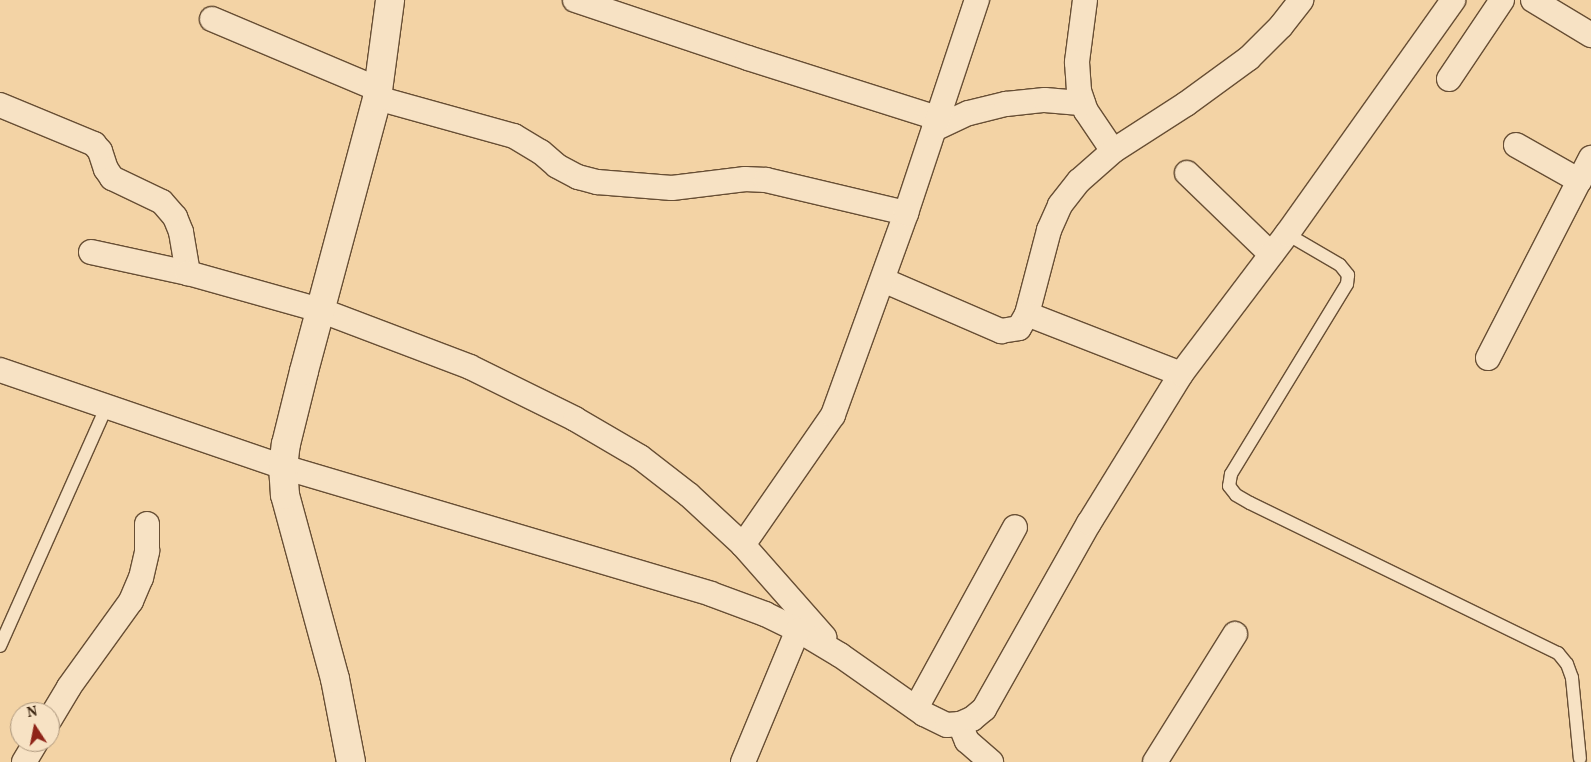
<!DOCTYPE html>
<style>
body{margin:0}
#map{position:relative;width:1591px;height:762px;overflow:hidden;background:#f3d3a5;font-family:Vollkorn,serif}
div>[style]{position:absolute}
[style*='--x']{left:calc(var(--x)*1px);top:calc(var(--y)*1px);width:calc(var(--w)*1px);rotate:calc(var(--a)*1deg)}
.roads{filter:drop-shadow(1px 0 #674e34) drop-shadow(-1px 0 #674e34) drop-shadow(0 1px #674e34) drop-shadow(0 -1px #674e34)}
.lane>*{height:12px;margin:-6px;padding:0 6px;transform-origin:6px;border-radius:6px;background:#f7e2c4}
.street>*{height:24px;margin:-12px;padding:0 12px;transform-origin:12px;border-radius:12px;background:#f7e2c4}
.secondary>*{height:28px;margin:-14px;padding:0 14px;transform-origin:14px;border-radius:14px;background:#f7e2c4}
span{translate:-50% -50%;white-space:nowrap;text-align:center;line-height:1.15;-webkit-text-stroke:5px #f7e2c4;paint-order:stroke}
.north{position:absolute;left:10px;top:702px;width:50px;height:50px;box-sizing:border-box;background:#f7e2c4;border:1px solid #ab957b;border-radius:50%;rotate:349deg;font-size:14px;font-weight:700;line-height:20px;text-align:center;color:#38220e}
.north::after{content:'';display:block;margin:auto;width:18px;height:22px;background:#8f2418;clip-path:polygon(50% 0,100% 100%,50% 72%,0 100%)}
</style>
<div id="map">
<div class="roads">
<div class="lane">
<div style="--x:1287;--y:234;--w:61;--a:30.3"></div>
<div style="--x:1340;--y:265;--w:13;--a:51"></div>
<div style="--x:1348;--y:275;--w:9;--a:96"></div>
<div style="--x:1347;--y:284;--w:223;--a:121.4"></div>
<div style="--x:1231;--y:474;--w:12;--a:99"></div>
<div style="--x:1229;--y:486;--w:11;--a:52"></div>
<div style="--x:1236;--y:495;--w:16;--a:30"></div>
<div style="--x:1250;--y:503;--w:343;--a:26"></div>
<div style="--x:1558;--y:653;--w:14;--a:51"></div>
<div style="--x:1567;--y:664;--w:15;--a:70"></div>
<div style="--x:1572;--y:678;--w:81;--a:84.4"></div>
<div style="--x:0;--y:646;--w:263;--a:-66"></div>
</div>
<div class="street">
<div style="--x:575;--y:0;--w:182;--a:18.5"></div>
<div style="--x:748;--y:58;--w:198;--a:17.6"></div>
<div style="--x:1085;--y:0;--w:63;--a:97.4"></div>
<div style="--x:1077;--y:62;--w:29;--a:86"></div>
<div style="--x:1079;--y:91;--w:21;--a:71"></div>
<div style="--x:1086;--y:111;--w:48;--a:56"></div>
<div style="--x:1533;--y:0;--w:68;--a:31.1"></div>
<div style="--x:212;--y:19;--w:180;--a:22.9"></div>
<div style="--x:1449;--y:79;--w:95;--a:-56.1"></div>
<div style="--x:377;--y:98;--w:142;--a:15.5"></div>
<div style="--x:514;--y:136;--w:31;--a:31"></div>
<div style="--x:541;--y:152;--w:21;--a:41"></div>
<div style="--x:557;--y:166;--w:24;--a:28"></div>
<div style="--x:578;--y:177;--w:20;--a:15"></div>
<div style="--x:597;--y:182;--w:75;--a:4.6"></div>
<div style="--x:672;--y:188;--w:74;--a:-7"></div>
<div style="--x:745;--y:179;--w:21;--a:3"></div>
<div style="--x:766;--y:180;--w:144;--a:13.3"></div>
<div style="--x:0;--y:105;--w:102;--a:22.5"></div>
<div style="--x:94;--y:144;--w:9;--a:49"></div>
<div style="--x:100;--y:151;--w:19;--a:72"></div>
<div style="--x:106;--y:169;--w:11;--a:56"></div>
<div style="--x:112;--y:178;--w:55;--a:25.6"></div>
<div style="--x:162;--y:202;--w:20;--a:49"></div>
<div style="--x:175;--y:217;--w:16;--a:68"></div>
<div style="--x:181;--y:232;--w:42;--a:80.3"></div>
<div style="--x:934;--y:129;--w:38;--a:-25"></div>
<div style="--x:969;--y:113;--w:38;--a:-14"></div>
<div style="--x:1006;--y:104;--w:39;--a:-6"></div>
<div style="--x:1045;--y:100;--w:38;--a:5"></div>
<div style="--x:1516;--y:145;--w:73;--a:29.4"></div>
<div style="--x:1187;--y:173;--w:117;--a:44"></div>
<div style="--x:91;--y:252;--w:99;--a:12.2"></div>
<div style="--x:188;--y:273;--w:137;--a:15.7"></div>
<div style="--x:320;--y:310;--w:160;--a:20.8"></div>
<div style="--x:470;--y:367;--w:117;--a:26.3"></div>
<div style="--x:575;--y:419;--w:75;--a:30.3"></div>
<div style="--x:640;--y:457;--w:62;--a:37.8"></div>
<div style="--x:689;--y:495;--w:74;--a:42.8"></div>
<div style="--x:743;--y:545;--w:123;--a:48.6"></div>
<div style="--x:883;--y:280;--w:129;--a:23.4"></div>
<div style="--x:1001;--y:331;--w:18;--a:-9"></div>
<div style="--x:1019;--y:328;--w:16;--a:-60"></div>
<div style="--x:1027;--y:314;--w:87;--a:-75.3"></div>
<div style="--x:1049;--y:230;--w:27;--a:-66"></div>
<div style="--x:1060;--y:205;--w:31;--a:-52"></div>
<div style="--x:1079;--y:181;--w:45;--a:-41.4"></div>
<div style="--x:1113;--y:151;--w:87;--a:-32.8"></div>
<div style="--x:1186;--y:104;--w:78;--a:-36.1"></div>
<div style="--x:1249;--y:58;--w:45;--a:-45"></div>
<div style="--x:1281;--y:26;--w:33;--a:-52"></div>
<div style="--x:1027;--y:314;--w:165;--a:21.3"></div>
<div style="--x:1488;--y:358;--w:225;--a:-62.8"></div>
<div style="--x:0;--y:370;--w:299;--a:18.9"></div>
<div style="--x:283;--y:467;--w:446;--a:16.5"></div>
<div style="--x:711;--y:594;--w:58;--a:20.3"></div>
<div style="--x:765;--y:614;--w:37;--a:26"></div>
<div style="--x:798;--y:630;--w:49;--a:30.8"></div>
<div style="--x:840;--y:655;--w:103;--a:35.1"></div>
<div style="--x:924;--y:714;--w:25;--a:26"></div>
<div style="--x:947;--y:725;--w:13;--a:-4"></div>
<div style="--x:960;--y:724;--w:13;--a:-23"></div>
<div style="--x:972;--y:719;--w:16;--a:-40"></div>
<div style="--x:984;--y:709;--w:214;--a:-60.6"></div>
<div style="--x:1089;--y:523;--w:175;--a:-58.3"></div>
<div style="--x:1181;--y:374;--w:176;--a:-52.9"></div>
<div style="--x:1287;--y:234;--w:287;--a:-54.6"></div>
<div style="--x:743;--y:545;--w:158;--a:-55.3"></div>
<div style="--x:833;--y:415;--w:215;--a:-70.1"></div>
<div style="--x:906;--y:213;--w:225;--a:-71.6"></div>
<div style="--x:916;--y:708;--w:206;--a:-61.3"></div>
<div style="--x:50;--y:719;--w:37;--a:-59"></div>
<div style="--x:69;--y:687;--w:106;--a:-54.2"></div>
<div style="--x:131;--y:601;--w:25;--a:-67"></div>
<div style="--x:141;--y:578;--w:28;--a:-77"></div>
<div style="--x:147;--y:551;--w:27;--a:-90"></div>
<div style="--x:960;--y:724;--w:18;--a:68"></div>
<div style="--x:967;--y:741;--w:32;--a:41"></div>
<div style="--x:24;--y:762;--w:23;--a:-59"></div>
<div style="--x:743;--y:762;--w:143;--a:-67.4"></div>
<div style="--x:1155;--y:762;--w:151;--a:-58"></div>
</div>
<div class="secondary">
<div style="--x:351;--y:762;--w:85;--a:-100.9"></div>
<div style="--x:335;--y:679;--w:191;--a:-105.2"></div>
<div style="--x:285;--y:495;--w:28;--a:-94"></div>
<div style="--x:283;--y:467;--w:23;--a:-83"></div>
<div style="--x:286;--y:444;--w:75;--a:-76.1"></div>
<div style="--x:304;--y:371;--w:283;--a:-75"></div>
<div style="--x:377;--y:98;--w:99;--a:-82.4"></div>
</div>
</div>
<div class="north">N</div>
</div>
